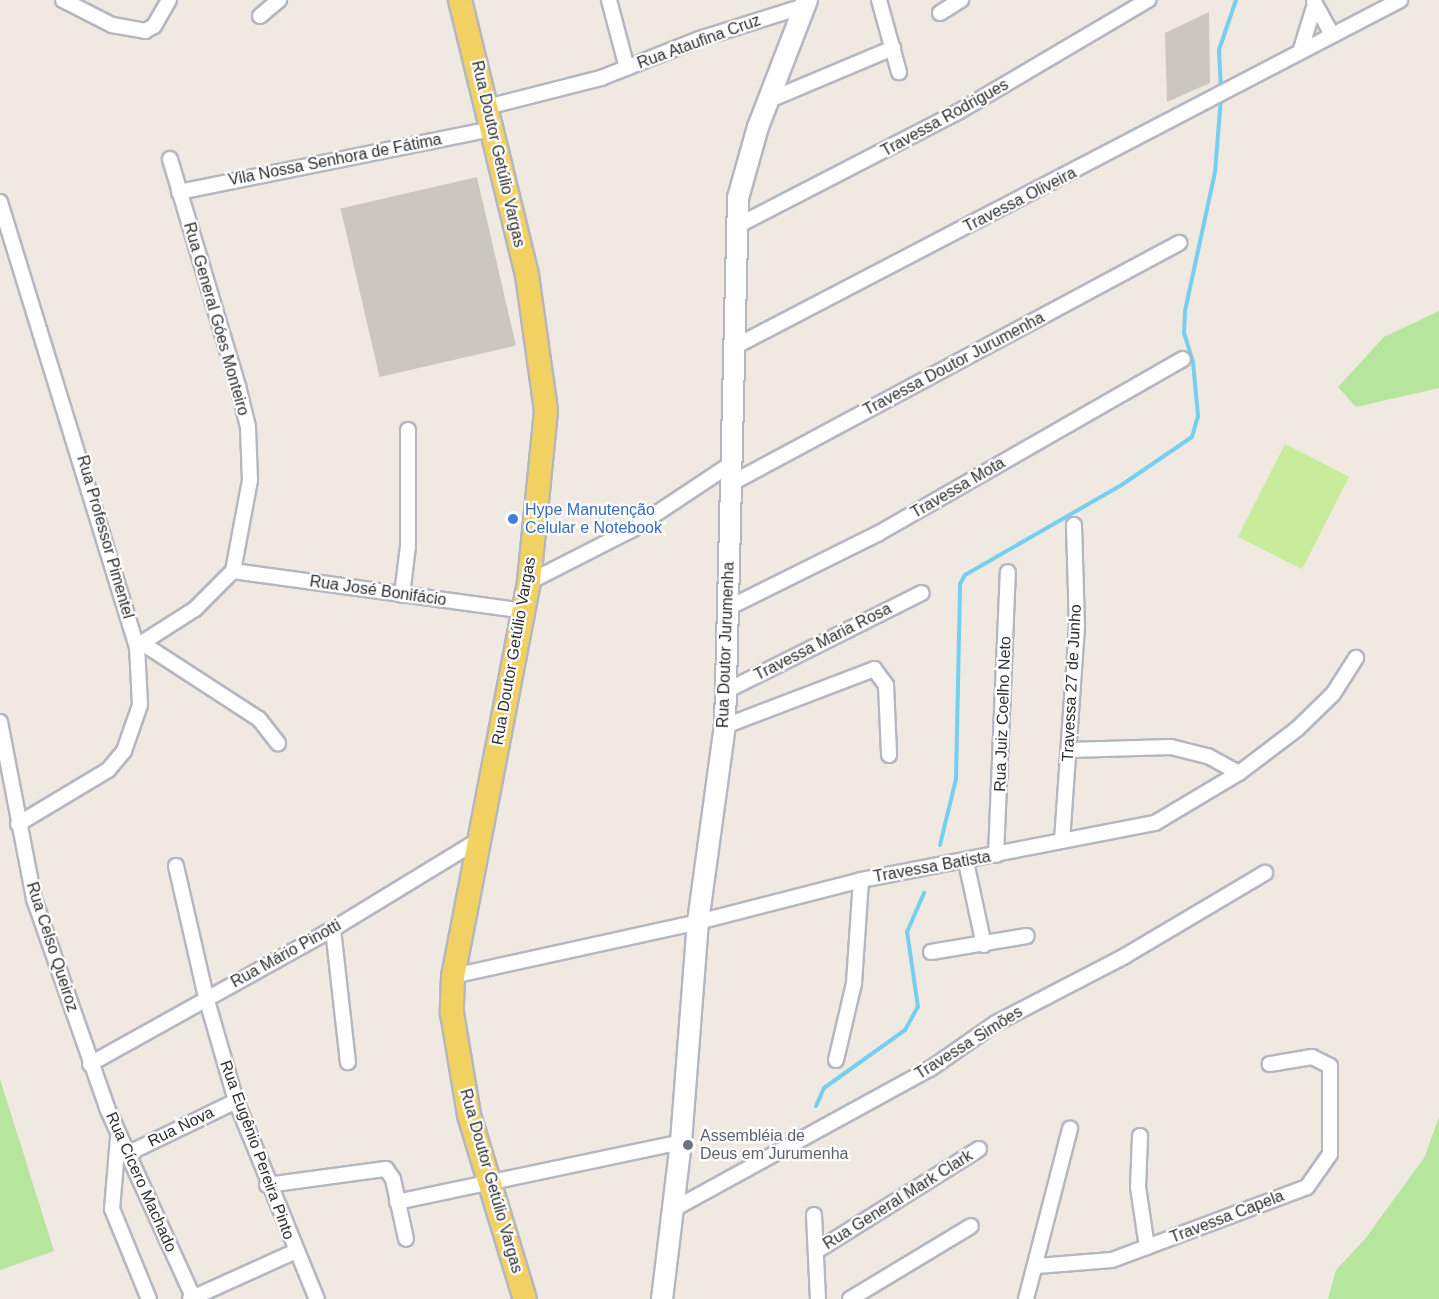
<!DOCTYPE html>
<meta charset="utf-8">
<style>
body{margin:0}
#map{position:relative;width:1439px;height:1299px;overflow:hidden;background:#efe9e1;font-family:Arial,sans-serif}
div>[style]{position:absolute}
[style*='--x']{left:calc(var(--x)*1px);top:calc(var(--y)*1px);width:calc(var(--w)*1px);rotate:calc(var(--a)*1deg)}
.green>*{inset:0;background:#b6e59e}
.pitch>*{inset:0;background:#c9ec9a;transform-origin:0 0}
.stream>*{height:4px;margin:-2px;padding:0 2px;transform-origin:2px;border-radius:2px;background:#75cff0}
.building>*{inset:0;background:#cbc7bf;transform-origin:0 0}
.roads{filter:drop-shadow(2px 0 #b4b7c1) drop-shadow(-2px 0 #b4b7c1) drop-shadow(0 2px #b4b7c1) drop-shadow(0 -2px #b4b7c1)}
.minor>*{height:14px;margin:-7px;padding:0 7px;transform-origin:7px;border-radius:7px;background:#fff}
.secondary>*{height:20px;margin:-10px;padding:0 10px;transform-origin:10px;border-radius:10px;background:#fff}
.primary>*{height:22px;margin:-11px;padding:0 11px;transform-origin:11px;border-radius:11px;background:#f2d163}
.dots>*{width:16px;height:16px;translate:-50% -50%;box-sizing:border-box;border:3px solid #fff;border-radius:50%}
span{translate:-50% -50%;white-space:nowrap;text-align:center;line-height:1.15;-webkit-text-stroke:4.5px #fff;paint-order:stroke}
.street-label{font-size:16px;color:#2e2e2e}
.shop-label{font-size:16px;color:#366cbe}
.left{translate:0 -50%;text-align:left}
.worship-label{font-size:16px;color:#5b616d}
</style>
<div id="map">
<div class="green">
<div style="clip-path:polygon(1439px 311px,1439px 388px,1356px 407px,1338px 387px,1384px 337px)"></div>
<div style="clip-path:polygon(0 1079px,54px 1251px,0 1270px)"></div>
<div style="clip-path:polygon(1439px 1117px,1439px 1299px,1328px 1299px,1336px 1270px,1365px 1239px,1424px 1158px)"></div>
</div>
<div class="pitch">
<div style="left:1285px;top:444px;width:72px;height:104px;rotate:27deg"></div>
</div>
<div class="stream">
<div style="--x:1221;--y:89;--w:39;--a:-93"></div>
<div style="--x:1219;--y:50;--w:53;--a:-71.2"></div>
<div style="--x:940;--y:845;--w:68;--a:-76.4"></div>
<div style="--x:956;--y:779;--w:195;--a:-88.8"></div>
<div style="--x:960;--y:584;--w:10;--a:-61"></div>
<div style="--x:965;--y:575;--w:182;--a:-29.9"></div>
<div style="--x:1123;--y:484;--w:83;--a:-34.3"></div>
<div style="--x:1192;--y:437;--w:22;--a:-74"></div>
<div style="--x:1198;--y:416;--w:54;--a:-95.3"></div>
<div style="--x:1193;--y:362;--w:30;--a:-107"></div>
<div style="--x:1184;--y:333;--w:22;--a:-87"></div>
<div style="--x:1185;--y:311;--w:142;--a:-77.8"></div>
<div style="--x:1215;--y:172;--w:75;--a:-85.4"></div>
<div style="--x:816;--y:1106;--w:20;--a:-66"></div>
<div style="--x:824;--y:1088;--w:100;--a:-35.6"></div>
<div style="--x:905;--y:1030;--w:26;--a:-61"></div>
<div style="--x:918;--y:1007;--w:76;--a:-98.3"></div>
<div style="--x:907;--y:932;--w:43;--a:-66.4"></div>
</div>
<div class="building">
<div style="clip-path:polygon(1209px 12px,1210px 83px,1167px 102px,1165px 33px)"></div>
<div style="left:477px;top:177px;width:173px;height:140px;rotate:77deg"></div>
</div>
<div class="roads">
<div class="minor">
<div style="--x:63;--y:0;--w:55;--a:27"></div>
<div style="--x:112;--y:25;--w:34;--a:10"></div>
<div style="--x:145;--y:31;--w:10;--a:-29"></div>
<div style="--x:154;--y:26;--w:30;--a:-60"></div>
<div style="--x:609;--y:0;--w:70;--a:75.2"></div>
<div style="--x:879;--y:0;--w:75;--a:74.5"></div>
<div style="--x:1314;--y:2;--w:35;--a:61"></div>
<div style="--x:940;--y:13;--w:25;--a:-32"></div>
<div style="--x:260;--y:16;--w:25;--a:-40"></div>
<div style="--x:1301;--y:49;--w:44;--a:-72.8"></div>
<div style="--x:767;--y:101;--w:137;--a:-22.8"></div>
<div style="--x:487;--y:107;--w:118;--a:-14.3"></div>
<div style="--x:601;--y:78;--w:105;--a:-21.7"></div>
<div style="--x:699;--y:39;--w:110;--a:-17.4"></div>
<div style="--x:179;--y:192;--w:319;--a:-11.4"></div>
<div style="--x:0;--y:202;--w:465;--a:72.9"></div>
<div style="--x:137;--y:646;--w:59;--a:87.1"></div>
<div style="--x:140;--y:705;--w:49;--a:109.2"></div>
<div style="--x:124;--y:751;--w:25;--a:130"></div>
<div style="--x:108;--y:770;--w:105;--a:149"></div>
<div style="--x:737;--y:226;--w:249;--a:-27.3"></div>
<div style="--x:958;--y:112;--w:221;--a:-30.5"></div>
<div style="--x:736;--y:346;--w:749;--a:-27.52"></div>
<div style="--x:730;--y:484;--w:510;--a:-28.22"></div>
<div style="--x:233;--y:571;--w:294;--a:7.8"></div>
<div style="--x:529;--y:582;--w:117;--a:-27"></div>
<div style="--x:633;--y:529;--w:118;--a:-33.6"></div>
<div style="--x:402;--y:595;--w:49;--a:-83"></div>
<div style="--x:408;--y:546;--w:116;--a:-90"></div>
<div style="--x:728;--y:608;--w:169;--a:-26.4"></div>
<div style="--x:879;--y:533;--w:350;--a:-29.8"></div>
<div style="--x:145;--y:645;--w:136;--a:33"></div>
<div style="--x:259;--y:719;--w:31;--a:52"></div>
<div style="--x:137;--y:646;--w:69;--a:-32.5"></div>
<div style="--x:195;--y:609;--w:54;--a:-45"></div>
<div style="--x:233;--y:571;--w:93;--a:-79.4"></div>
<div style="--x:250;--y:480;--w:53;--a:-92.2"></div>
<div style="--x:248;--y:427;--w:42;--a:-103.7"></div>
<div style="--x:238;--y:386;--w:237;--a:-106.7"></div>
<div style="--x:724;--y:692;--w:221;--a:-26.6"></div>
<div style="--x:0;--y:722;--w:180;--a:79.1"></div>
<div style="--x:34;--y:899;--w:221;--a:70.7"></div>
<div style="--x:107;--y:1108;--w:210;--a:65.5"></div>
<div style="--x:725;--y:726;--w:160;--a:-20.9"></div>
<div style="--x:874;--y:669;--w:20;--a:53"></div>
<div style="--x:886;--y:685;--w:70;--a:87.5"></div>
<div style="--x:1069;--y:750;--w:102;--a:-1.7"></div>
<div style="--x:1171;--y:747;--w:38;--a:14"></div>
<div style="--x:1208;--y:756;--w:35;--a:29"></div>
<div style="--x:1062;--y:841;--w:215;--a:-86"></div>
<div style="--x:1077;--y:627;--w:102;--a:-91.7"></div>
<div style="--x:996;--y:855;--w:283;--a:-87.6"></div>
<div style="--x:966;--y:862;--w:85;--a:77.8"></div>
<div style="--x:176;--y:866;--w:134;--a:77.1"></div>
<div style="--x:206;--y:997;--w:108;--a:73.9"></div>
<div style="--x:236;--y:1101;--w:214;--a:67.8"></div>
<div style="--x:333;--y:929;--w:134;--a:83.6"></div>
<div style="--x:931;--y:952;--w:97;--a:-9.5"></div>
<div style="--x:453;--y:976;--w:251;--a:-12.4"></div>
<div style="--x:698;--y:922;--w:168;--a:-14.4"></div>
<div style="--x:861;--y:880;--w:299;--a:-11"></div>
<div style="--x:1155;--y:823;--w:98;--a:-30.8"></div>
<div style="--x:1239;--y:773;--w:73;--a:-37.2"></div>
<div style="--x:1297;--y:729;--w:50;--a:-44.2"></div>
<div style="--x:1333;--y:694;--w:43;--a:-57.4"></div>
<div style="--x:836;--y:1060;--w:79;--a:-76.8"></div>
<div style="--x:854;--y:983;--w:103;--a:-86.1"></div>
<div style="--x:90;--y:1064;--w:278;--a:-29.1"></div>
<div style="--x:333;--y:929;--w:171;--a:-31.4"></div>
<div style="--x:1140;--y:1136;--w:51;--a:92.2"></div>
<div style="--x:1138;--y:1187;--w:61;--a:81.5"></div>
<div style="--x:118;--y:1138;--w:71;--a:94.8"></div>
<div style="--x:112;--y:1209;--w:97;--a:67.7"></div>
<div style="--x:127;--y:1154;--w:121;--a:-25.9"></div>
<div style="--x:267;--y:1185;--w:120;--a:-7.7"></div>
<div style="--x:386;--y:1169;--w:12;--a:55"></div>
<div style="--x:393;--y:1179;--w:61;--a:77.8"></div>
<div style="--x:397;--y:1202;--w:290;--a:-11.9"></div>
<div style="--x:672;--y:1210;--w:294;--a:-28.7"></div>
<div style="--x:930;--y:1069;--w:80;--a:-34.9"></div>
<div style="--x:996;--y:1023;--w:145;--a:-27.4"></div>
<div style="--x:1125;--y:956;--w:163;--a:-30.7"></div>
<div style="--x:814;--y:1215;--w:84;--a:87.3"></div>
<div style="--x:818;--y:1250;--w:190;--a:-32.1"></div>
<div style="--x:1037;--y:1266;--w:75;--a:-4.6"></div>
<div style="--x:1112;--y:1260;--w:208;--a:-20.5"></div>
<div style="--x:1307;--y:1187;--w:40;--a:-55.1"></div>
<div style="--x:1330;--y:1154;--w:88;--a:-90"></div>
<div style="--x:1330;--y:1066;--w:20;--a:-153"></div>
<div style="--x:1312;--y:1057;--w:43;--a:170.5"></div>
<div style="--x:190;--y:1299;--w:114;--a:-24.3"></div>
<div style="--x:850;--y:1299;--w:141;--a:-31.1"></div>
<div style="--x:1026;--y:1299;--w:176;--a:-75.5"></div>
</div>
<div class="secondary">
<div style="--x:662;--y:1299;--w:158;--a:-83.1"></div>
<div style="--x:681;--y:1142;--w:221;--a:-85.6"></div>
<div style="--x:698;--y:922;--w:198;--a:-82.2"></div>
<div style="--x:725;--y:726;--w:528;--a:-88.59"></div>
<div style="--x:738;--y:198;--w:74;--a:-74.3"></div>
<div style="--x:758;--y:127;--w:136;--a:-68.9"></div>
</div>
<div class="primary">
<div style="--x:460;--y:0;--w:283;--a:76.3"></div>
<div style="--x:527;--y:275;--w:137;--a:82"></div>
<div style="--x:546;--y:411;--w:172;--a:95.7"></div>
<div style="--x:529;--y:582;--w:401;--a:100.9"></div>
<div style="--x:453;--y:976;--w:37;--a:92"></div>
<div style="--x:452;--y:1013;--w:103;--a:80.5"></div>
<div style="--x:469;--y:1115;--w:192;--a:73.1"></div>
</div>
</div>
<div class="dots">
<div style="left:513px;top:519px;background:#3f7fe0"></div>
<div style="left:688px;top:1145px;background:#6b7280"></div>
</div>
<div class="street-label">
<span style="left:699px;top:42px;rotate:-20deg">Rua Ataufina Cruz</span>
<span style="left:945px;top:118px;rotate:-29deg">Travessa Rodrigues</span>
<span style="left:498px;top:154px;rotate:77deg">Rua Doutor Getúlio Vargas</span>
<span style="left:335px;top:160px;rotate:-11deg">Vila Nossa Senhora de Fátima</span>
<span style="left:1020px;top:200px;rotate:-27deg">Travessa Oliveira</span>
<span style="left:216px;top:319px;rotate:74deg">Rua General Góes Monteiro</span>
<span style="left:954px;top:364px;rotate:-28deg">Travessa Doutor Jurumenha</span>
<span style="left:958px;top:488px;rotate:-30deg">Travessa Mota</span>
<span style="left:105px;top:537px;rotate:74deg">Rua Professor Pimentel</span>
<span style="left:378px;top:591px;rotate:8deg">Rua José Bonifácio</span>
<span style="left:823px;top:642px;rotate:-27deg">Travessa Maria Rosa</span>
<span style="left:726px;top:645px;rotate:-88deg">Rua Doutor Jurumenha</span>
<span style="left:514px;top:651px;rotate:-80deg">Rua Doutor Getúlio Vargas</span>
<span style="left:1072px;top:683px;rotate:-87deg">Travessa 27 de Junho</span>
<span style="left:1003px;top:714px;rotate:-88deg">Rua Juiz Coelho Neto</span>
<span style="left:932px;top:867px;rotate:-10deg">Travessa Batista</span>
<span style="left:52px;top:947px;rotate:72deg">Rua Celso Queiroz</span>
<span style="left:286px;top:954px;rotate:-29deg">Rua Mário Pinotti</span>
<span style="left:969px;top:1043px;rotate:-32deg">Travessa Simões</span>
<span style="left:181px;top:1127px;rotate:-26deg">Rua Nova</span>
<span style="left:257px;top:1150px;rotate:70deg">Rua Eugênio Pereira Pinto</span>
<span style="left:491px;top:1181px;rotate:74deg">Rua Doutor Getúlio Vargas</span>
<span style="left:141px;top:1182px;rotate:66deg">Rua Cícero Machado</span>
<span style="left:898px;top:1200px;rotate:-32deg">Rua General Mark Clark</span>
<span style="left:1227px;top:1217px;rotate:-21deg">Travessa Capela</span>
</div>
<div class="shop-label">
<span class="left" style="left:525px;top:519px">Hype Manutenção<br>Celular e Notebook</span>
</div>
<div class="worship-label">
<span class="left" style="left:700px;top:1145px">Assembléia de<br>Deus em Jurumenha</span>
</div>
</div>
